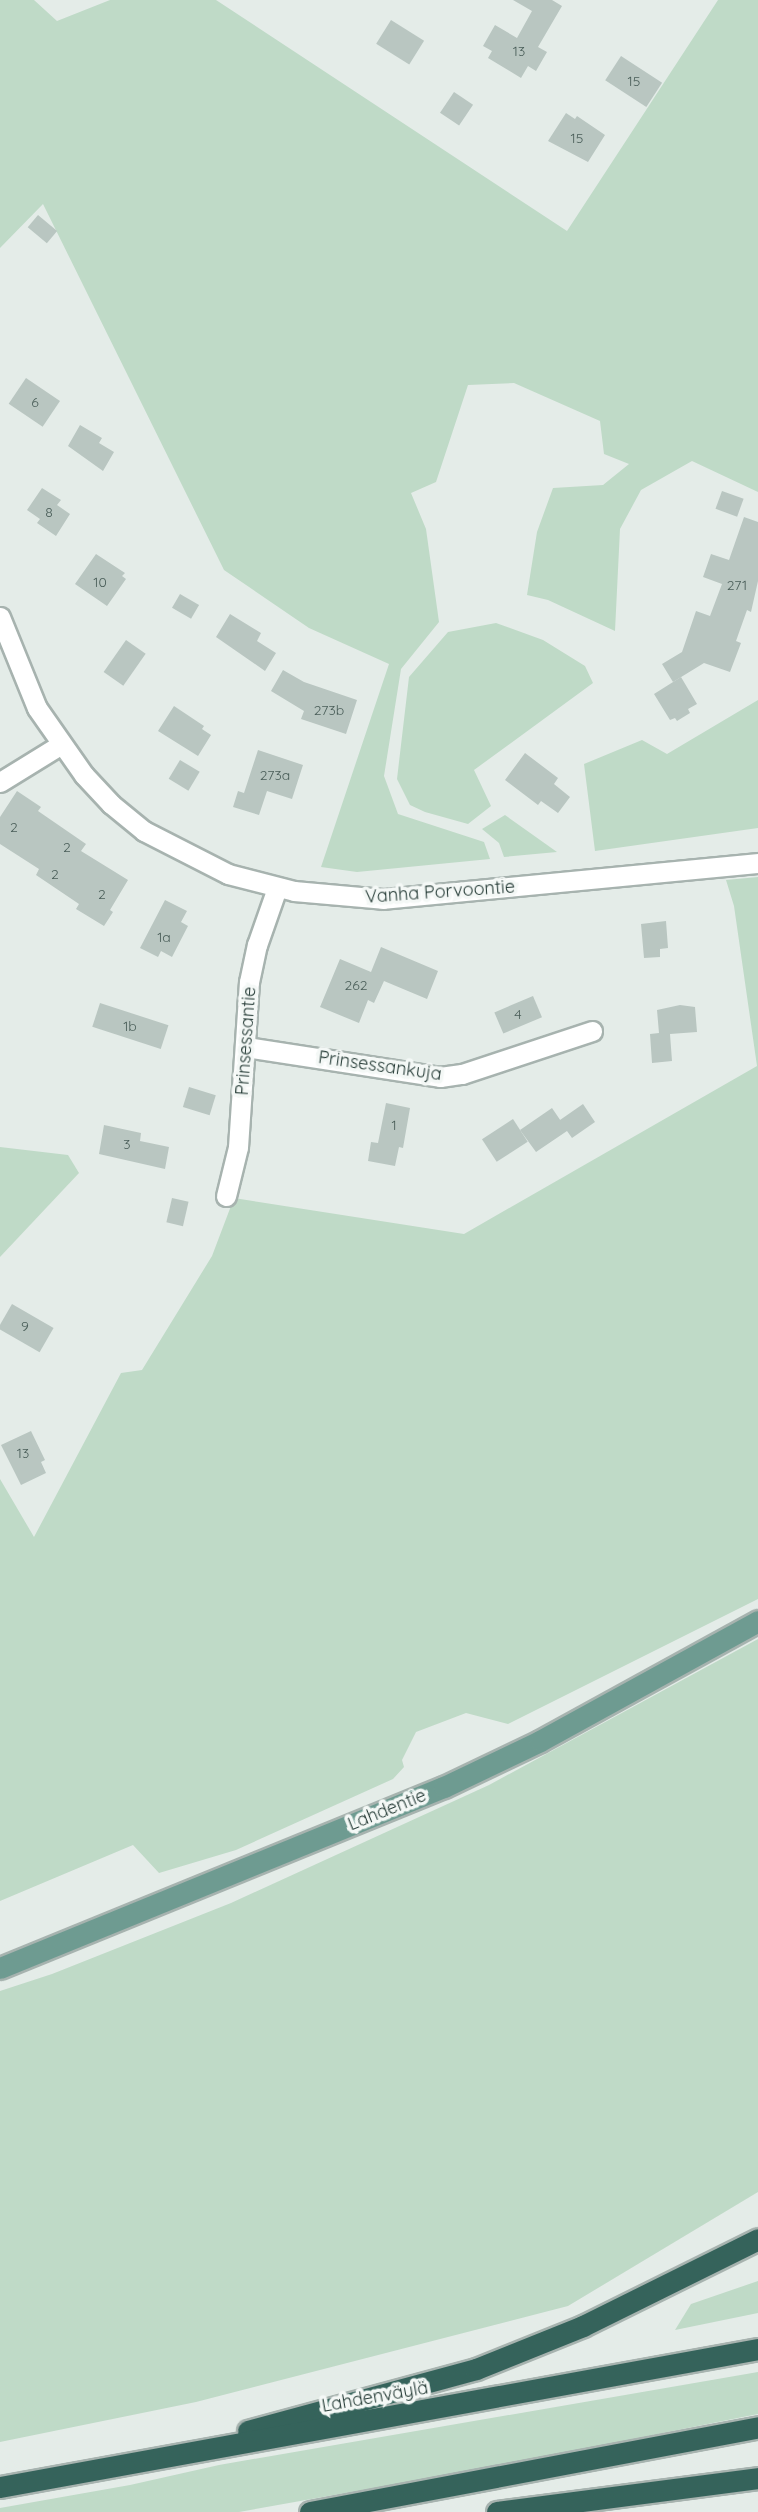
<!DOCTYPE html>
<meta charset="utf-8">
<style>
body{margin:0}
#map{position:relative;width:758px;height:2512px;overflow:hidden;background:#e4ece8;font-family:Quicksand,sans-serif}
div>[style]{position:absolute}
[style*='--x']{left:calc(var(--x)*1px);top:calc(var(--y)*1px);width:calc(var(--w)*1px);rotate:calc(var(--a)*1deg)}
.green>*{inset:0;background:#bfdac7}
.building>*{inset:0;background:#b9c6c1;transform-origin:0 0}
.roads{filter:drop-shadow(2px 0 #a7b3af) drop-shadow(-2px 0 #a7b3af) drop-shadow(0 2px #a7b3af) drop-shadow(0 -2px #a7b3af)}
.minor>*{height:19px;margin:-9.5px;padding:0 9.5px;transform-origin:9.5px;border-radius:9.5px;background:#fff}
.major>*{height:21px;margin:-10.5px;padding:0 10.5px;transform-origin:10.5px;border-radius:10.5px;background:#6e9b91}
.highway>*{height:21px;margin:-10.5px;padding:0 10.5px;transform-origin:10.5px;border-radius:10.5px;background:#35635b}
span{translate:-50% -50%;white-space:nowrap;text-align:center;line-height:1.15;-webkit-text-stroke:7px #f4f8f6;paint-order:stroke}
.number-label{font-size:14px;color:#4a5e59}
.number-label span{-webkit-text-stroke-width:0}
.street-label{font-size:18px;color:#253b36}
</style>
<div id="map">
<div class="green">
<div style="clip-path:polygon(0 0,34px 0,57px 21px,110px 0,216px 0,567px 231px,718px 0,758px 0,758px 492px,692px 461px,641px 490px,620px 529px,615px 631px,548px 600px,527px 595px,537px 532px,553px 488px,603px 485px,629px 464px,604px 454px,600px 421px,514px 383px,468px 385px,436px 482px,411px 493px,426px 529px,439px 622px,401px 669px,384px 776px,398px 814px,484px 842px,490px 859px,357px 872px,321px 867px,389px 664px,309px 628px,224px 570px,43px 204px,0 248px)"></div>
<div style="clip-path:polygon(496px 623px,543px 640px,585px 666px,593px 683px,474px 770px,491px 806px,468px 824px,425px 812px,410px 805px,397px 779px,409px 677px,448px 632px)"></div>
<div style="clip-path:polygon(758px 700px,758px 828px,595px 851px,584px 764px,642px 740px,667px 754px)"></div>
<div style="clip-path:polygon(505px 815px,557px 852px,504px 857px,499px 843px,482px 829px)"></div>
<div style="clip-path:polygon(758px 877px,758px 1599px,508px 1724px,466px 1713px,416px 1732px,402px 1760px,404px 1767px,393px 1779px,236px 1850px,159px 1873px,133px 1845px,0 1901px,0 1479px,34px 1537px,121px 1373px,142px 1370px,212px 1256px,234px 1198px,464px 1234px,757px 1066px,734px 906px,726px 880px)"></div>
<div style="clip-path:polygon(0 1147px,68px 1155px,79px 1173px,0 1257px)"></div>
<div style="clip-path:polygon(758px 1639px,758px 2192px,568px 2306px,196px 2402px,0 2442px,0 1991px,52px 1974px,231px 1903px,489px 1785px)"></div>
<div style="clip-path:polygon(758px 2281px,758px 2313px,675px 2330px,691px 2304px)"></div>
<div style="clip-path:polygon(758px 2372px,758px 2414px,491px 2467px,239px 2512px,0 2512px,0 2508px,130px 2485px,219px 2465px)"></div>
</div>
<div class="building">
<div style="clip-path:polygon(513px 0,552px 0,562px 6px,538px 47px,547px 52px,536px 71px,528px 66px,521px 78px,488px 58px,492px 51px,483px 46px,495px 25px,517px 38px,532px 11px)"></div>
<div style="left:391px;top:20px;width:39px;height:28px;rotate:32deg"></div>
<div style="left:621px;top:56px;width:49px;height:29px;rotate:33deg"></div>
<div style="left:454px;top:92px;width:23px;height:25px;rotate:34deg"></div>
<div style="clip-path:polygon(566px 113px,575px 119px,577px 116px,605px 135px,588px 162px,548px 141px)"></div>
<div style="left:38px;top:215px;width:25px;height:16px;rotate:40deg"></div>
<div style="left:26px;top:378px;width:41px;height:31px;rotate:34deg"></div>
<div style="clip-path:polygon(80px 425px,102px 438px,99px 443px,114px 452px,103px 471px,68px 446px)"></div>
<div style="clip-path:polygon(42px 488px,61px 500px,57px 505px,70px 514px,56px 536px,37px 523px,40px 519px,27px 510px)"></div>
<div style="left:722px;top:491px;width:23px;height:19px;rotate:20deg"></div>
<div style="clip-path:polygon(744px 517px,758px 522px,758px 581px,751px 612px,747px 610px,736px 641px,741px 643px,730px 672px,704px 663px,673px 682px,662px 664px,682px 652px,696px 611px,710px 616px,722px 584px,703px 577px,711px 554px,729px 560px)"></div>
<div style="clip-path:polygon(96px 554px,125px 573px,122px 576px,126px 579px,107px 606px,75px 584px)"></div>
<div style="left:180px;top:594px;width:22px;height:16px;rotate:30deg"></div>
<div style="clip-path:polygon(230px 614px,261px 633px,257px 641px,276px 653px,265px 671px,216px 637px)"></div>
<div style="left:126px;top:640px;width:24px;height:39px;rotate:35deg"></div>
<div style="clip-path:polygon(283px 670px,304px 682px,357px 700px,346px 734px,301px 719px,304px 711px,271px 691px)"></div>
<div style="clip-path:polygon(681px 677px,697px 704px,688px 709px,690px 713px,677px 721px,675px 718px,670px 720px,654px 694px)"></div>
<div style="clip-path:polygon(174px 706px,204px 726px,202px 729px,211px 735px,198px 756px,158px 731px)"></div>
<div style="clip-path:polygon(258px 750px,303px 765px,292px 799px,267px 791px,259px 815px,233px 807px,238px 791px,244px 793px)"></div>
<div style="clip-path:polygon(525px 753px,558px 778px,554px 784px,570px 797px,558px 813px,541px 801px,538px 805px,505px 780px)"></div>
<div style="left:180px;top:760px;width:23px;height:22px;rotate:31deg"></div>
<div style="clip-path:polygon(17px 791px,41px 807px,38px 811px,86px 844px,81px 851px,128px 880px,110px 910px,113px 912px,104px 926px,76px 909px,79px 904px,36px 875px,39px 869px,0 844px,0 817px)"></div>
<div style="clip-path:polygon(165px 900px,187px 911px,181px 922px,188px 926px,172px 957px,161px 951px,158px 957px,140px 948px)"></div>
<div style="clip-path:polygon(666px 921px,668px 948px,660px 949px,660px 957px,644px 958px,641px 924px)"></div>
<div style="clip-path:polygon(381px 947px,438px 971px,427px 999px,384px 981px,374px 1003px,368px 1000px,359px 1023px,320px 1007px,340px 959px,371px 972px)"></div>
<div style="left:533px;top:996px;width:23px;height:42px;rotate:67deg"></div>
<div style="left:100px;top:1003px;width:72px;height:25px;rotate:18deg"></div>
<div style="clip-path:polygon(680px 1005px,695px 1007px,697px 1032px,670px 1034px,672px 1061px,652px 1063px,650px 1034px,659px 1033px,657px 1010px)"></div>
<div style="left:189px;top:1087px;width:28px;height:21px;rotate:17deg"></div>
<div style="clip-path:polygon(386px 1103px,410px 1108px,403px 1148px,399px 1147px,395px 1166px,368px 1161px,371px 1142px,378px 1143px)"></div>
<div style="clip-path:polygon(583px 1104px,595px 1122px,572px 1138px,567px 1131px,536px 1152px,520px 1130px,552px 1108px,567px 1130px,560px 1120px)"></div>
<div style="left:513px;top:1119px;width:27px;height:37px;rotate:57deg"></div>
<div style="clip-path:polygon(104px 1125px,141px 1133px,140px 1141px,169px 1147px,165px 1169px,99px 1154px)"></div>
<div style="left:172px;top:1198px;width:17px;height:25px;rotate:13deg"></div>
<div style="left:12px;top:1304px;width:48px;height:28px;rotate:30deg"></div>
<div style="clip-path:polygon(31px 1431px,45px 1460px,41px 1462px,46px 1473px,21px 1485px,1px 1445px)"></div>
</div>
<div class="roads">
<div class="minor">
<div style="--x:0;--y:617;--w:98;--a:67.9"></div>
<div style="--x:37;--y:708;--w:82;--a:55"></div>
<div style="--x:84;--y:775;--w:40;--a:47"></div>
<div style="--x:111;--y:804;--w:43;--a:39.3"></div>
<div style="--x:144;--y:831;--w:94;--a:27.1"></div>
<div style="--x:228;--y:874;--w:68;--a:14.4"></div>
<div style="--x:294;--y:891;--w:89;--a:5.1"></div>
<div style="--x:383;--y:899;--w:377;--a:-5.5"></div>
<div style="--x:0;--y:782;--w:70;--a:-31.7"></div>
<div style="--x:246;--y:1047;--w:196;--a:8.8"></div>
<div style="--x:440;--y:1077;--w:22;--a:-8"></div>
<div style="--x:462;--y:1074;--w:137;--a:-18.3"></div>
<div style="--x:226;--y:1196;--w:50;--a:-76.2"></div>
<div style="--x:238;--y:1147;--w:165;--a:-86.2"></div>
<div style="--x:249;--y:982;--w:38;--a:-78"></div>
<div style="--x:257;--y:945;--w:60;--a:-70.7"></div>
</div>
<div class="major">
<div style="--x:0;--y:1968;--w:479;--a:-22.2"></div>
<div style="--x:444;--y:1787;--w:106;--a:-25.6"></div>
<div style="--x:540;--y:1741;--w:249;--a:-28.8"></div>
</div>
<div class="highway">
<div style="--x:248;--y:2431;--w:236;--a:-15.2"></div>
<div style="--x:476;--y:2369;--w:115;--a:-21.9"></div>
<div style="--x:583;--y:2326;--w:195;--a:-26.4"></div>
<div style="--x:0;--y:2487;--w:770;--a:-10.32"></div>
<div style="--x:310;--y:2512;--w:456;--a:-10.7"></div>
<div style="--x:497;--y:2512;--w:263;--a:-7.4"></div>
</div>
</div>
<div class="number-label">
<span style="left:519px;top:51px">13</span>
<span style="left:634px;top:81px">15</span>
<span style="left:577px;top:138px">15</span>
<span style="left:35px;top:402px">6</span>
<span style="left:49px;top:512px">8</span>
<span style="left:100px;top:582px">10</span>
<span style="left:737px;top:585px">271</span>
<span style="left:329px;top:710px">273b</span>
<span style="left:275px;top:775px">273a</span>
<span style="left:14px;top:827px">2</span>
<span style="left:67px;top:847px">2</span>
<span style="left:55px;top:874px">2</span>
<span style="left:102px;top:894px">2</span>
<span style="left:164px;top:937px">1a</span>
<span style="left:356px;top:985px">262</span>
<span style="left:518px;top:1014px">4</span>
<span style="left:130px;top:1026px">1b</span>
<span style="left:394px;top:1125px">1</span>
<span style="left:127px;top:1144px">3</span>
<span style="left:25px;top:1326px">9</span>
<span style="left:23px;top:1453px">13</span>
</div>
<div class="street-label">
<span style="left:440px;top:892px;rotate:-4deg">Vanha Porvoontie</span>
<span style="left:246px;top:1041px;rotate:-86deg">Prinsessantie</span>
<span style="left:380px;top:1066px;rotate:8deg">Prinsessankuja</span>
<span style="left:387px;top:1810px;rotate:-22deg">Lahdentie</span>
<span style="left:375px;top:2397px;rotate:-10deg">Lahdenväylä</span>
</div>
</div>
